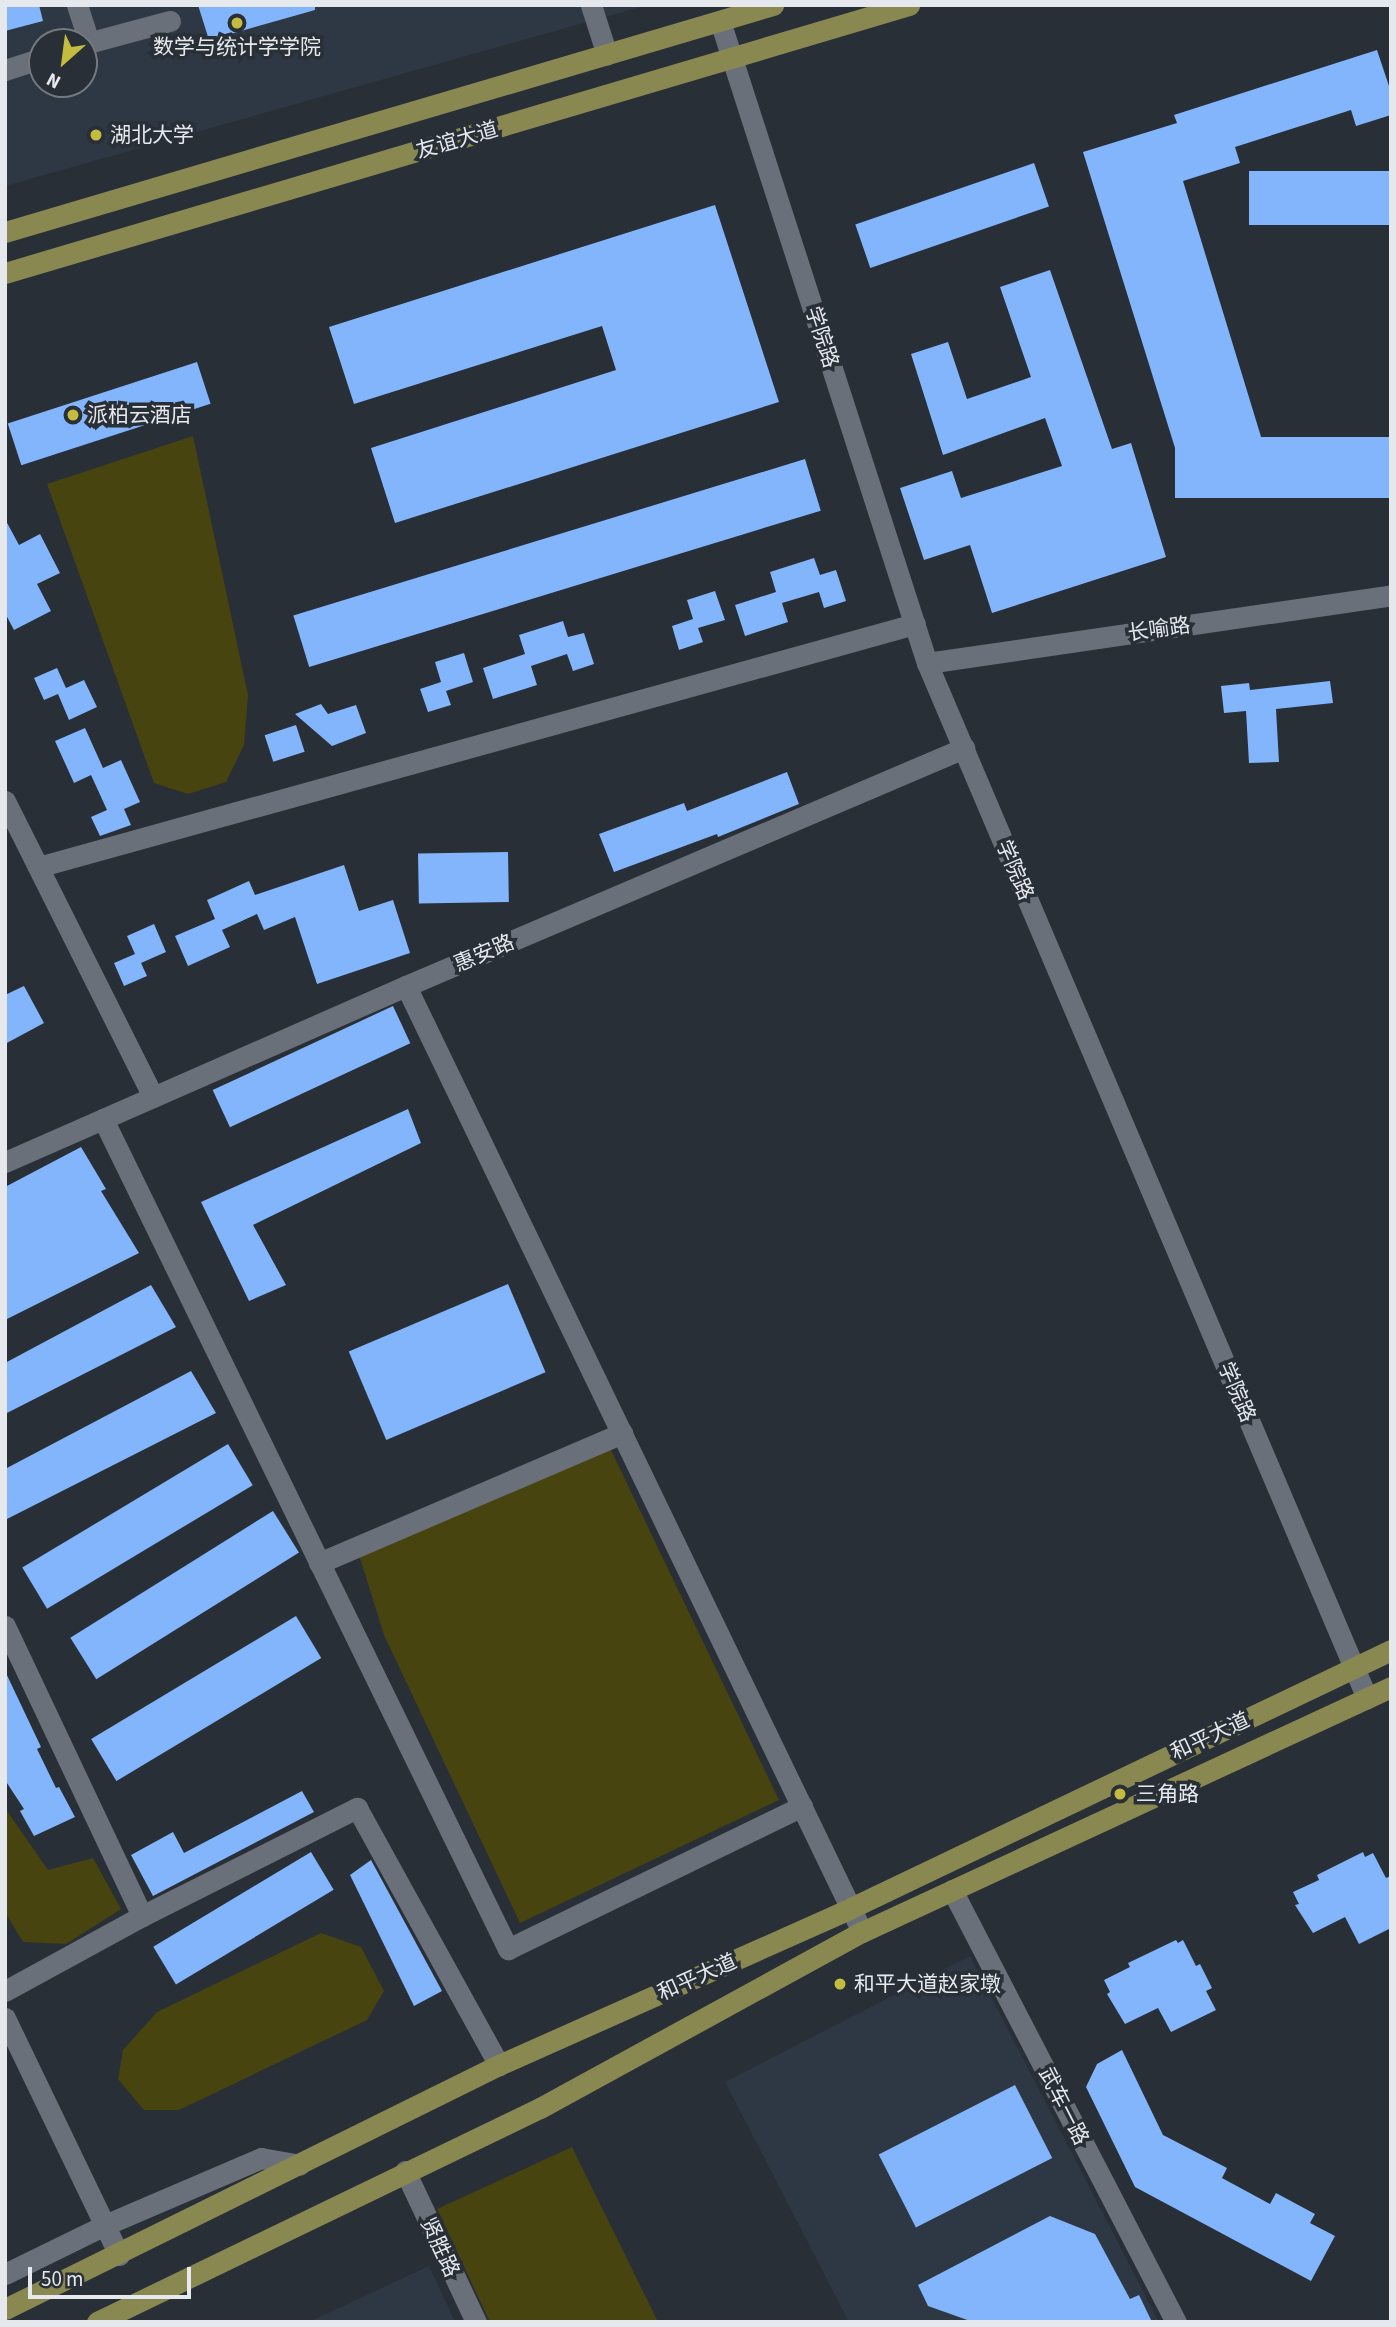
<!DOCTYPE html>
<meta charset="utf-8">
<style>
body{margin:0}
#map{position:relative;width:1396px;height:2327px;overflow:hidden;background:#292f36;font-family:"Source Sans 3","Noto Sans SC",sans-serif}
div>[style]{position:absolute}
[style*='--x']{left:calc(var(--x)*1px);top:calc(var(--y)*1px);width:calc(var(--w)*1px);rotate:calc(var(--a)*1deg)}
.built>*{inset:0;background:#2e3844}
.green>*{inset:0;background:#47440f}
.building>*{inset:0;background:#82b5fb;transform-origin:0 0}
.minor>*{height:21px;margin:-10.5px;padding:0 10.5px;transform-origin:10.5px;border-radius:10.5px;background:#6a7079}
.tertiary>*{height:21px;margin:-10.5px;padding:0 10.5px;transform-origin:10.5px;border-radius:10.5px;background:#6a7079}
.primary>*{height:21px;margin:-10.5px;padding:0 10.5px;transform-origin:10.5px;border-radius:10.5px;background:#898851}
.dots>*{width:19px;height:19px;translate:-50% -50%;box-sizing:border-box;border:4px solid #292f36;border-radius:50%}
span{translate:-50% -50%;white-space:nowrap;text-align:center;line-height:1.15;-webkit-text-stroke:7px #292f36;paint-order:stroke}
.poi-label{font-size:21px;color:#e5e9ee}
.left{translate:0 -50%;text-align:left}
.street-label{font-size:21px;color:#e5e9ee}
.frame{position:absolute;inset:0;border:7px solid #e5e9ee;pointer-events:none}
.north{position:absolute;left:28px;top:28px;width:70px;height:70px;box-sizing:border-box;background:#292f36;border:2px solid #747980;border-radius:50%;rotate:208deg;font-size:19px;font-weight:700;line-height:28px;text-align:center;color:#e5e9ee}
.north::after{content:'';display:block;margin:auto;width:24px;height:32px;background:#c4bc3e;clip-path:polygon(50% 0,100% 100%,50% 72%,0 100%)}
.scale{position:absolute;left:28px;top:2267px;width:163px;height:32px;box-sizing:border-box;border:4px solid #e5e9ee;border-top:0;padding-left:9px;font-size:21px;line-height:24px;white-space:nowrap;color:#e5e9ee;-webkit-text-stroke:5px #292f36;paint-order:stroke}
</style>
<div id="map">
<div class="built">
<div style="clip-path:polygon(evenodd,5px 5px,647px 5px,5px 186px,5px 5px,42px 42px,84px 42px,84px 84px,42px 84px,42px 42px)"></div>
<div style="clip-path:polygon(970px 1956px,1159px 2322px,849px 2322px,725px 2082px)"></div>
<div style="clip-path:polygon(429px 2266px,455px 2322px,309px 2322px)"></div>
</div>
<div class="green">
<div style="clip-path:polygon(193px 436px,248px 695px,244px 745px,226px 782px,188px 794px,154px 783px,47px 484px)"></div>
<div style="clip-path:polygon(610px 1448px,779px 1800px,520px 1923px,384px 1635px,359px 1555px)"></div>
<div style="clip-path:polygon(5px 1808px,48px 1870px,93px 1858px,121px 1909px,66px 1944px,23px 1942px,5px 1912px)"></div>
<div style="clip-path:polygon(321px 1933px,361px 1947px,384px 1991px,367px 2020px,179px 2110px,144px 2110px,118px 2079px,123px 2050px,157px 2012px)"></div>
<div style="clip-path:polygon(572px 2147px,658px 2322px,490px 2322px,437px 2209px)"></div>
</div>
<div class="building">
<div style="clip-path:polygon(5px 5px,39px 5px,43px 21px,5px 31px)"></div>
<div style="clip-path:polygon(198px 5px,315px 5px,315px 10px,209px 40px)"></div>
<div style="clip-path:polygon(1377px 50px,1391px 92px,1391px 115px,1356px 126px,1351px 110px,1235px 147px,1240px 163px,1183px 181px,1262px 440px,1180px 464px,1083px 152px,1177px 123px,1174px 115px)"></div>
<div style="left:1034px;top:163px;width:46px;height:189px;rotate:71deg"></div>
<div style="left:1391px;top:171px;width:54px;height:142px;rotate:90deg"></div>
<div style="clip-path:polygon(715px 205px,779px 402px,395px 523px,371px 448px,616px 370px,602px 326px,354px 404px,329px 327px)"></div>
<div style="clip-path:polygon(1050px 270px,1112px 449px,1131px 443px,1166px 557px,992px 613px,970px 545px,924px 560px,900px 488px,952px 471px,961px 498px,1062px 466px,1045px 418px,943px 455px,911px 354px,948px 342px,967px 399px,1031px 377px,1000px 287px)"></div>
<div style="left:197px;top:362px;width:44px;height:199px;rotate:72deg"></div>
<div style="left:1391px;top:437px;width:61px;height:216px;rotate:90deg"></div>
<div style="left:805px;top:459px;width:54px;height:535px;rotate:73deg"></div>
<div style="clip-path:polygon(5px 519px,19px 545px,40px 534px,60px 573px,37px 584px,51px 611px,14px 630px,5px 613px)"></div>
<div style="clip-path:polygon(814px 558px,820px 575px,836px 570px,846px 601px,824px 608px,819px 592px,782px 603px,788px 622px,745px 636px,735px 605px,776px 592px,770px 572px)"></div>
<div style="clip-path:polygon(715px 591px,725px 620px,698px 628px,703px 642px,679px 650px,672px 626px,693px 619px,687px 600px)"></div>
<div style="clip-path:polygon(563px 621px,568px 637px,584px 633px,594px 664px,573px 671px,567px 654px,531px 666px,537px 685px,493px 699px,483px 668px,525px 654px,519px 635px)"></div>
<div style="clip-path:polygon(464px 653px,473px 682px,446px 691px,451px 705px,428px 712px,420px 689px,441px 682px,435px 662px)"></div>
<div style="clip-path:polygon(57px 668px,66px 688px,84px 680px,97px 707px,69px 720px,58px 694px,44px 700px,34px 678px)"></div>
<div style="clip-path:polygon(1330px 681px,1333px 703px,1276px 709px,1279px 762px,1249px 763px,1246px 711px,1224px 713px,1221px 686px,1249px 683px,1250px 690px)"></div>
<div style="clip-path:polygon(321px 704px,328px 714px,356px 705px,366px 733px,332px 746px,295px 714px)"></div>
<div style="left:296px;top:725px;width:28px;height:33px;rotate:72deg"></div>
<div style="clip-path:polygon(85px 728px,103px 768px,121px 760px,140px 802px,124px 809px,131px 825px,100px 836px,91px 817px,107px 810px,91px 775px,74px 783px,55px 741px)"></div>
<div style="clip-path:polygon(787px 772px,799px 804px,718px 837px,717px 834px,614px 872px,599px 834px,684px 803px,687px 811px)"></div>
<div style="left:508px;top:852px;width:50px;height:90px;rotate:89deg"></div>
<div style="clip-path:polygon(344px 865px,359px 911px,393px 900px,410px 953px,317px 984px,295px 917px,264px 930px,257px 914px,222px 930px,230px 947px,188px 966px,175px 936px,215px 919px,207px 900px,249px 881px,255px 895px)"></div>
<div style="clip-path:polygon(154px 924px,166px 952px,141px 963px,147px 976px,124px 986px,114px 963px,135px 954px,127px 936px)"></div>
<div style="clip-path:polygon(24px 986px,44px 1023px,5px 1044px,5px 995px)"></div>
<div style="left:393px;top:1006px;width:41px;height:199px;rotate:65deg"></div>
<div style="clip-path:polygon(408px 1109px,421px 1143px,253px 1225px,286px 1285px,249px 1301px,201px 1202px)"></div>
<div style="clip-path:polygon(81px 1147px,106px 1189px,101px 1191px,139px 1253px,5px 1320px,5px 1187px)"></div>
<div style="left:508px;top:1284px;width:96px;height:173px;rotate:67deg"></div>
<div style="clip-path:polygon(151px 1285px,176px 1327px,5px 1414px,5px 1363px)"></div>
<div style="clip-path:polygon(191px 1371px,216px 1413px,5px 1520px,5px 1469px)"></div>
<div style="left:228px;top:1444px;width:48px;height:240px;rotate:59deg"></div>
<div style="left:273px;top:1511px;width:49px;height:239px;rotate:58deg"></div>
<div style="left:296px;top:1616px;width:49px;height:239px;rotate:59deg"></div>
<div style="clip-path:polygon(5px 1671px,41px 1747px,37px 1749px,56px 1788px,59px 1787px,75px 1817px,34px 1836px,20px 1811px,24px 1809px,5px 1780px)"></div>
<div style="clip-path:polygon(302px 1791px,314px 1812px,153px 1896px,131px 1855px,173px 1832px,184px 1853px)"></div>
<div style="left:311px;top:1852px;width:44px;height:184px;rotate:59deg"></div>
<div style="clip-path:polygon(1363px 1852px,1365px 1857px,1373px 1853px,1386px 1878px,1391px 1876px,1391px 1928px,1359px 1944px,1345px 1917px,1313px 1933px,1295px 1905px,1299px 1904px,1293px 1892px,1319px 1880px,1317px 1875px)"></div>
<div style="clip-path:polygon(371px 1860px,442px 1991px,414px 2006px,350px 1875px)"></div>
<div style="clip-path:polygon(1176px 1940px,1178px 1943px,1183px 1940px,1196px 1966px,1200px 1964px,1212px 1988px,1206px 1991px,1216px 2010px,1171px 2032px,1158px 2008px,1125px 2024px,1107px 1994px,1110px 1992px,1104px 1980px,1130px 1967px,1128px 1963px)"></div>
<div style="clip-path:polygon(1122px 2050px,1163px 2135px,1227px 2168px,1222px 2178px,1270px 2204px,1276px 2193px,1315px 2214px,1310px 2223px,1335px 2236px,1311px 2281px,1135px 2187px,1086px 2087px,1097px 2064px)"></div>
<div style="left:1015px;top:2085px;width:82px;height:153px;rotate:63deg"></div>
<div style="clip-path:polygon(1050px 2216px,1095px 2234px,1130px 2299px,1139px 2295px,1152px 2322px,973px 2322px,928px 2306px,918px 2285px)"></div>
</div>
<div class="minor">
<div style="--x:77;--y:5;--w:39;--a:72"></div>
<div style="--x:591;--y:5;--w:52;--a:72.3"></div>
<div style="--x:84;--y:44;--w:89;--a:-15"></div>
<div style="--x:5;--y:70;--w:39;--a:-18"></div>
<div style="--x:927;--y:663;--w:469;--a:-8.3"></div>
<div style="--x:5;--y:801;--w:331;--a:63.4"></div>
<div style="--x:38;--y:867;--w:910;--a:-15.49"></div>
<div style="--x:406;--y:986;--w:1050;--a:64.26"></div>
<div style="--x:103;--y:1119;--w:924;--a:63.99"></div>
<div style="--x:508;--y:1949;--w:327;--a:-25.9"></div>
<div style="--x:319;--y:1563;--w:330;--a:-23.2"></div>
<div style="--x:5;--y:1626;--w:321;--a:64.7"></div>
<div style="--x:142;--y:1916;--w:156;--a:151.3"></div>
<div style="--x:142;--y:1916;--w:241;--a:-26.7"></div>
<div style="--x:357;--y:1808;--w:294;--a:61.1"></div>
<div style="--x:5;--y:2018;--w:263;--a:64.3"></div>
<div style="--x:405;--y:2171;--w:167;--a:64.8"></div>
<div style="--x:5;--y:2274;--w:111;--a:-26.1"></div>
<div style="--x:105;--y:2225;--w:170;--a:-23.2"></div>
<div style="--x:261;--y:2158;--w:39;--a:10"></div>
</div>
<div class="tertiary">
<div style="--x:720;--y:21;--w:675;--a:72.13"></div>
<div style="--x:927;--y:663;--w:1125;--a:66.97"></div>
<div style="--x:5;--y:1162;--w:438;--a:-23.7"></div>
<div style="--x:406;--y:986;--w:607;--a:-23.1"></div>
<div style="--x:952;--y:1890;--w:487;--a:62.6"></div>
</div>
<div class="primary">
<div style="--x:5;--y:232;--w:801;--a:-16.47"></div>
<div style="--x:5;--y:273;--w:943;--a:-16.51"></div>
<div style="--x:5;--y:2309;--w:551;--a:-26.29"></div>
<div style="--x:499;--y:2065;--w:385;--a:-24"></div>
<div style="--x:851;--y:1908;--w:598;--a:-25.54"></div>
<div style="--x:97;--y:2322;--w:492;--a:-25.8"></div>
<div style="--x:540;--y:2108;--w:367;--a:-28.7"></div>
<div style="--x:862;--y:1932;--w:583;--a:-24.85"></div>
</div>
<div class="dots">
<div style="left:237px;top:23px;background:#c4bc3e"></div>
<div style="left:96px;top:135px;background:#c4bc3e"></div>
<div style="left:73px;top:415px;background:#c4bc3e"></div>
<div style="left:1120px;top:1794px;background:#c4bc3e"></div>
<div style="left:840px;top:1984px;background:#c4bc3e"></div>
</div>
<div class="poi-label">
<span style="left:237px;top:47px">数学与统计学学院</span>
<span class="left" style="left:110px;top:135px">湖北大学</span>
<span class="left" style="left:87px;top:415px">派柏云酒店</span>
<span class="left" style="left:1136px;top:1794px">三角路</span>
<span class="left" style="left:854px;top:1984px">和平大道赵家墩</span>
</div>
<div class="street-label">
<span style="left:457px;top:140px;rotate:-16deg">友谊大道</span>
<span style="left:822px;top:337px;rotate:72deg">学院路</span>
<span style="left:1159px;top:629px;rotate:-8deg">长喻路</span>
<span style="left:1015px;top:870px;rotate:67deg">学院路</span>
<span style="left:484px;top:953px;rotate:-23deg">惠安路</span>
<span style="left:1237px;top:1392px;rotate:67deg">学院路</span>
<span style="left:1210px;top:1736px;rotate:-25deg">和平大道</span>
<span style="left:697px;top:1977px;rotate:-24deg">和平大道</span>
<span style="left:1064px;top:2106px;rotate:63deg">武车一路</span>
<span style="left:440px;top:2247px;rotate:65deg">贤胜路</span>
</div>
<div class="frame"></div>
<div class="north">N</div>
<div class="scale">50 m</div>
</div>
